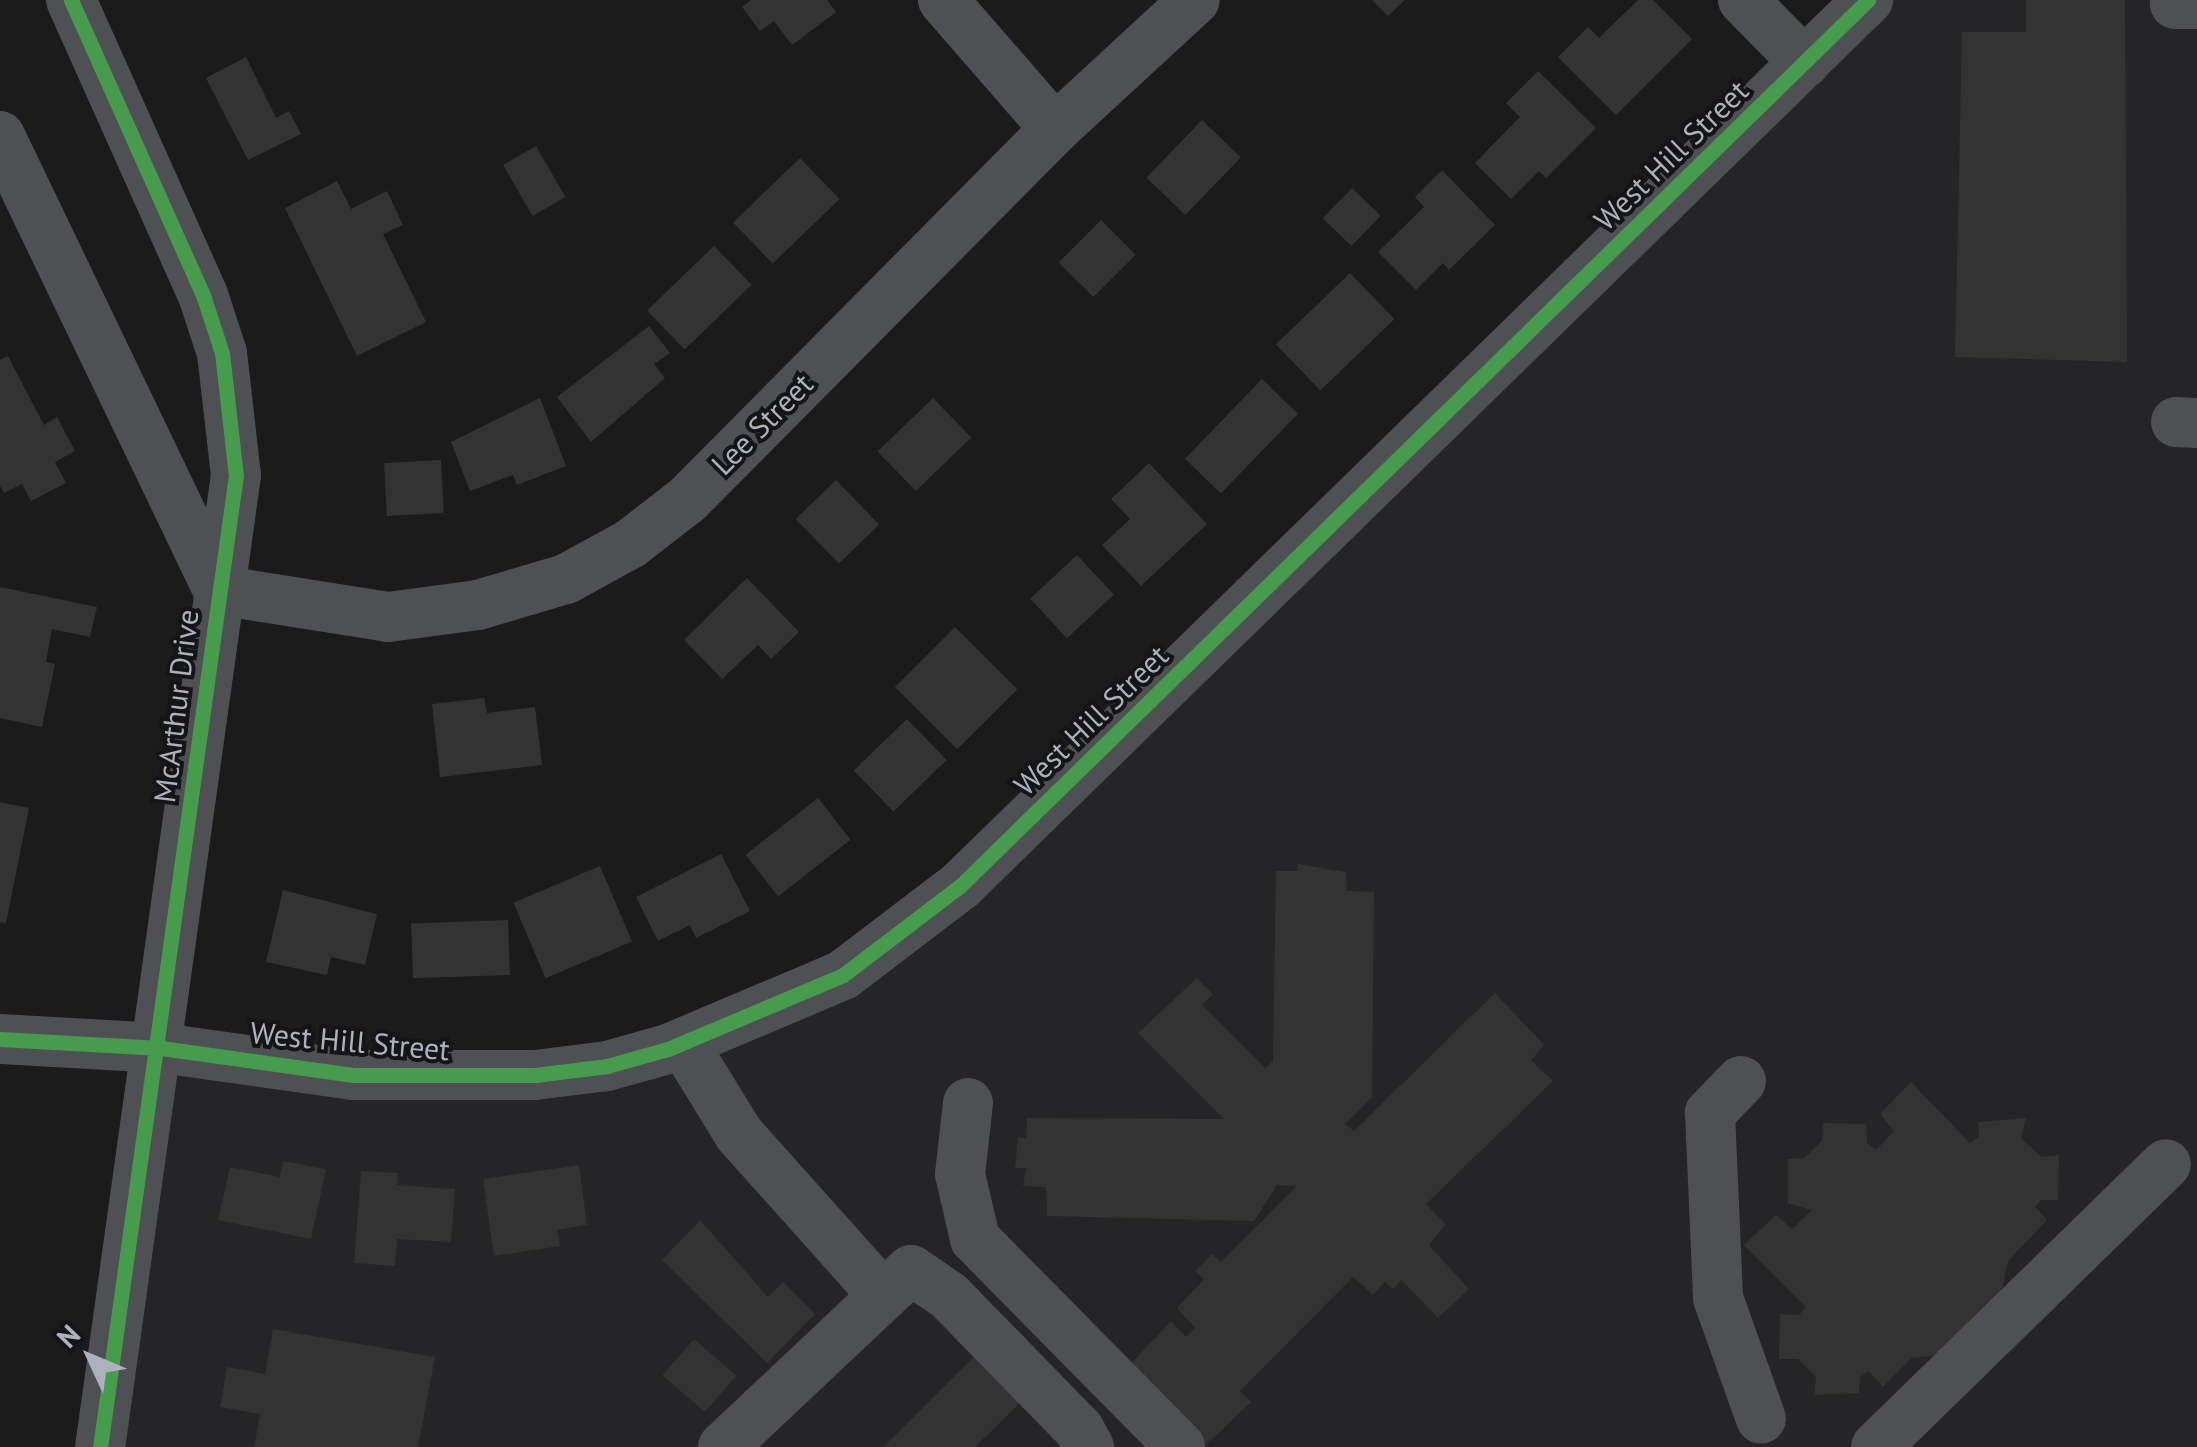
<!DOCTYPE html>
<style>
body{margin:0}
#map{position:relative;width:2197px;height:1447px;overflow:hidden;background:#1b1b1b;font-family:"PT Sans",sans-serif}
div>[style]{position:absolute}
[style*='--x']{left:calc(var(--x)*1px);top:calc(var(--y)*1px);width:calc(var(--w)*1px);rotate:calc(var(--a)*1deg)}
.built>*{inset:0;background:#252527}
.building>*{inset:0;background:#333;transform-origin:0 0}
.minor>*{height:50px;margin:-25px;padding:0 25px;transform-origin:25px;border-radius:25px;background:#4f5054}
.cycleway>*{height:15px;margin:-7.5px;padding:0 7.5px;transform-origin:7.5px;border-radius:7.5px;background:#469c4c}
span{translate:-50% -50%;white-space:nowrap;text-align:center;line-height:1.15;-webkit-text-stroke:8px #151517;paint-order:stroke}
.street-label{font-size:30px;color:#adb1bb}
.north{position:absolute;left:40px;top:1307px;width:100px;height:100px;-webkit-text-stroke:8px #151517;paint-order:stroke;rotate:314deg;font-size:28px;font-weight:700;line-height:40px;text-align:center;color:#adb1bb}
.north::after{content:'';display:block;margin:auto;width:35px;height:45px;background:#adb1bb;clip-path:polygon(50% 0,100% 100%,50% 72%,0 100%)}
</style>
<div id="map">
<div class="built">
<div style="clip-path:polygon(1868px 0,2197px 0,2197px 1447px,100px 1447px,161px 1048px,535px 1075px,843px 975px)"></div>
</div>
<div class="building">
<div style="clip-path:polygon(751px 0,827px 0,836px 12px,792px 45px,774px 21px,760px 31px,742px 7px)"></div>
<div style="clip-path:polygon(1372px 0,1405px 0,1388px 16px)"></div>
<div style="clip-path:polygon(1638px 0,1653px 0,1692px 39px,1616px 115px,1558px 57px,1588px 27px,1599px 38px)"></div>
<div style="clip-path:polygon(2026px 0,2125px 0,2127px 362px,1955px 357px,1962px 32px,2026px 32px)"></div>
<div style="clip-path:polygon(246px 57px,276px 118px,289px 111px,301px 134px,248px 160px,206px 78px)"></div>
<div style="clip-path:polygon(1538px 71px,1596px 128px,1546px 178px,1539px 171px,1511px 199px,1475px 163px,1520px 117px,1506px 103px)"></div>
<div style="left:1202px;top:120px;width:54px;height:80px;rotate:44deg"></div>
<div style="left:536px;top:146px;width:59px;height:38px;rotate:60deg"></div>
<div style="left:800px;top:158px;width:57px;height:93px;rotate:46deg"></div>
<div style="clip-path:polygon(1442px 170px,1495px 225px,1449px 270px,1443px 263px,1416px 290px,1378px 252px,1424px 207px,1415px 197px)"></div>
<div style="clip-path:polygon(337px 181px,351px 209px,387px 191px,403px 225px,383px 234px,426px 322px,357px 356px,285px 208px)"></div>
<div style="left:1352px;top:188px;width:40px;height:42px;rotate:44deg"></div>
<div style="left:1101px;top:220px;width:49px;height:60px;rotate:45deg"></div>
<div style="left:714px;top:246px;width:54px;height:93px;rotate:46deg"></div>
<div style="left:1350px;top:273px;width:64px;height:103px;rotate:46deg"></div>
<div style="clip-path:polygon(649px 326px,670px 353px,654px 364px,665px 378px,591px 442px,557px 397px)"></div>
<div style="clip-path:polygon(8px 356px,44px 425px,57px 417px,75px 451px,55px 462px,66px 483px,31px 501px,22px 484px,4px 493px,0 486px,0 360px)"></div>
<div style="left:1262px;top:379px;width:50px;height:111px;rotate:44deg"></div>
<div style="clip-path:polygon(540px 398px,566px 466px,517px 485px,513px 475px,470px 491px,451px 442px)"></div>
<div style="left:933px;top:398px;width:55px;height:77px;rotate:46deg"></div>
<div style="left:441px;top:460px;width:53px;height:57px;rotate:87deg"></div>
<div style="clip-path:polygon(1149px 463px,1207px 524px,1141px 586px,1102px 545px,1130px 519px,1111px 499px)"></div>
<div style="left:836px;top:480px;width:62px;height:56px;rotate:46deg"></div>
<div style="left:1077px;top:555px;width:54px;height:64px;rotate:47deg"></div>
<div style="clip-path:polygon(747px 578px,799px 632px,771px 659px,758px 645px,722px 679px,684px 640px)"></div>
<div style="clip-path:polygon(0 587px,97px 607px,90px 637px,52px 629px,46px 662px,55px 664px,42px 727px,0 718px)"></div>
<div style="left:955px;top:627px;width:88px;height:85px;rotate:45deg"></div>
<div style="clip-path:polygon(484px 698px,487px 713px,535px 707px,542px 765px,440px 777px,432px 704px)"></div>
<div style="left:907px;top:719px;width:57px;height:74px;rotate:46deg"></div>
<div style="left:818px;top:798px;width:53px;height:92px;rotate:52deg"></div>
<div style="clip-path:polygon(0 802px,29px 808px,6px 923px,0 922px)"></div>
<div style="clip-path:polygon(721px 854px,750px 911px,696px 938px,690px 925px,658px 941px,636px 897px)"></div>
<div style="clip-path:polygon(1298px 864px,1346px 872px,1347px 891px,1374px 892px,1372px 1097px,1345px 1124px,1354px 1131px,1495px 993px,1544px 1045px,1531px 1060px,1553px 1081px,1426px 1204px,1446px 1224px,1429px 1245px,1469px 1289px,1438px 1318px,1401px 1280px,1393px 1289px,1385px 1282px,1373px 1295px,1353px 1277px,1240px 1391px,1251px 1402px,1204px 1447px,1126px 1369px,1171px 1321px,1186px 1337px,1195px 1328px,1177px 1308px,1204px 1279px,1195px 1271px,1212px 1254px,1221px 1262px,1297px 1186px,1277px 1185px,1254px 1221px,1047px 1216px,1046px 1187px,1023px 1186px,1026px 1168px,1015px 1168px,1018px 1137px,1026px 1139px,1027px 1118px,1224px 1119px,1138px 1033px,1197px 978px,1213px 994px,1202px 1005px,1265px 1068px,1273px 1061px,1276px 871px,1298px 871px)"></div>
<div style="left:600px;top:866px;width:82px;height:94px;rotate:67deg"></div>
<div style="clip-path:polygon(283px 890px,377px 914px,365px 965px,331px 957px,327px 975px,266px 962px)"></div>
<div style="left:508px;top:920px;width:55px;height:97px;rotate:88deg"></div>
<div style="clip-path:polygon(1911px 1082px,1970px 1143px,1979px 1137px,1978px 1122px,2026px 1118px,2021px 1138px,2041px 1157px,2059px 1155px,2058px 1200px,2041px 1200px,2035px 1207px,2047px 1220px,2008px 1261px,2002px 1291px,1942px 1355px,1912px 1358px,1883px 1387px,1869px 1371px,1860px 1377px,1859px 1393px,1814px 1395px,1816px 1377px,1798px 1359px,1779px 1359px,1780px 1314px,1799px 1315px,1806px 1307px,1744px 1245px,1776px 1215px,1792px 1229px,1812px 1210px,1788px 1203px,1788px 1159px,1804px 1158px,1822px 1141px,1823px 1123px,1866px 1124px,1867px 1143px,1876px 1150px,1894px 1131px,1880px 1114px)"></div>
<div style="clip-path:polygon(283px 1161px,326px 1169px,311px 1239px,218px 1220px,230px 1167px,280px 1177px)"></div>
<div style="clip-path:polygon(579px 1165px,587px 1225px,557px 1230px,560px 1246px,494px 1256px,483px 1179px)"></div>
<div style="clip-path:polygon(361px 1171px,398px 1173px,397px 1185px,455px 1189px,451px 1242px,397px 1239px,395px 1266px,354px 1263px)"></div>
<div style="clip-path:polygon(700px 1220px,768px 1297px,783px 1282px,815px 1314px,767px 1363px,662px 1260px)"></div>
<div style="clip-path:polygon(273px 1329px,435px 1357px,418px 1447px,254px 1447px,260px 1414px,220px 1407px,227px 1367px,265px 1374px)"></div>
<div style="left:694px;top:1339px;width:56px;height:48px;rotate:41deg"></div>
<div style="clip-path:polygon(980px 1351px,1025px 1398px,975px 1447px,883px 1447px)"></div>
</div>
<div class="minor">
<div style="--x:71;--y:0;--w:323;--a:65.9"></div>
<div style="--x:203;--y:295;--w:61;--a:71.9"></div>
<div style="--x:222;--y:353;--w:123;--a:83.5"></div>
<div style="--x:236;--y:475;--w:981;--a:97.96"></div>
<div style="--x:943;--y:0;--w:171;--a:49"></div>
<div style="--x:1743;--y:0;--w:88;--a:45.5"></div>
<div style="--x:2175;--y:4;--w:22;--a:0"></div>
<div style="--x:0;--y:136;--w:504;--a:64.35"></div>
<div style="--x:2176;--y:422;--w:21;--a:3"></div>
<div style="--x:218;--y:590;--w:172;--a:9"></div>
<div style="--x:388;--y:617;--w:91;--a:-7.6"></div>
<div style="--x:478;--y:605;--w:92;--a:-16.5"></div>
<div style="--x:566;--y:579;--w:73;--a:-28.7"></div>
<div style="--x:630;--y:544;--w:72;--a:-37.7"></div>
<div style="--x:687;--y:500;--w:523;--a:-45.23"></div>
<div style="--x:1055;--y:129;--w:190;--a:-42.7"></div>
<div style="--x:0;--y:1039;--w:161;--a:3.2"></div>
<div style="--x:161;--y:1048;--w:194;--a:8"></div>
<div style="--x:353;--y:1075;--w:182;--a:0"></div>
<div style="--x:535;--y:1075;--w:73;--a:-7.1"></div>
<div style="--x:607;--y:1066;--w:63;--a:-15.6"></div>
<div style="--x:668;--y:1049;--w:190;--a:-22.9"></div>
<div style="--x:843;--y:975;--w:147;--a:-37.3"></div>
<div style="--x:960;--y:886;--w:1269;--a:-44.3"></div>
<div style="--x:683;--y:1043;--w:107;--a:58.4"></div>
<div style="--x:739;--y:1134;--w:217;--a:48.2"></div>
<div style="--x:1741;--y:1081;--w:45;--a:134.1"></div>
<div style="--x:1710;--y:1113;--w:185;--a:87.5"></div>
<div style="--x:1718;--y:1298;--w:128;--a:70.4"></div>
<div style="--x:968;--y:1103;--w:71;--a:96.4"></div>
<div style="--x:960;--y:1174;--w:67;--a:77"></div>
<div style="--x:975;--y:1239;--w:292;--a:45.4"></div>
<div style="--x:723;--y:1447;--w:258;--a:-43.3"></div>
<div style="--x:911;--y:1270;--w:46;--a:34.4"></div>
<div style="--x:949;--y:1296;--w:186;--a:45.7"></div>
<div style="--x:1079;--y:1429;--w:21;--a:61"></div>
<div style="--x:1876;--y:1447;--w:405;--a:-44.3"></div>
</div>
<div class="cycleway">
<div style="--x:71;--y:0;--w:323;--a:65.9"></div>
<div style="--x:203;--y:295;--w:61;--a:71.9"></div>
<div style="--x:222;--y:353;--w:123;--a:83.5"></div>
<div style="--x:236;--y:475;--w:981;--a:97.96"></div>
<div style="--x:0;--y:1039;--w:161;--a:3.2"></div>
<div style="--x:161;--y:1048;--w:194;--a:8"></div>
<div style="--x:353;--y:1075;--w:182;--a:0"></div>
<div style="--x:535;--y:1075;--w:73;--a:-7.1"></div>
<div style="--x:607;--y:1066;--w:63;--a:-15.6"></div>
<div style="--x:668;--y:1049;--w:190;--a:-22.9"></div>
<div style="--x:843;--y:975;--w:147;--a:-37.3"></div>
<div style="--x:960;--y:886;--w:1269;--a:-44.3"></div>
</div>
<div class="street-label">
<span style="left:1671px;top:155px;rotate:-44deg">West Hill Street</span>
<span style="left:762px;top:424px;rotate:-45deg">Lee Street</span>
<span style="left:176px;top:706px;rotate:-83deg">McArthur Drive</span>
<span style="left:1091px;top:720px;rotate:-44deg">West Hill Street</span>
<span style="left:350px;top:1041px;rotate:5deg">West Hill Street</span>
</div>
<div class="north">N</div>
</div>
